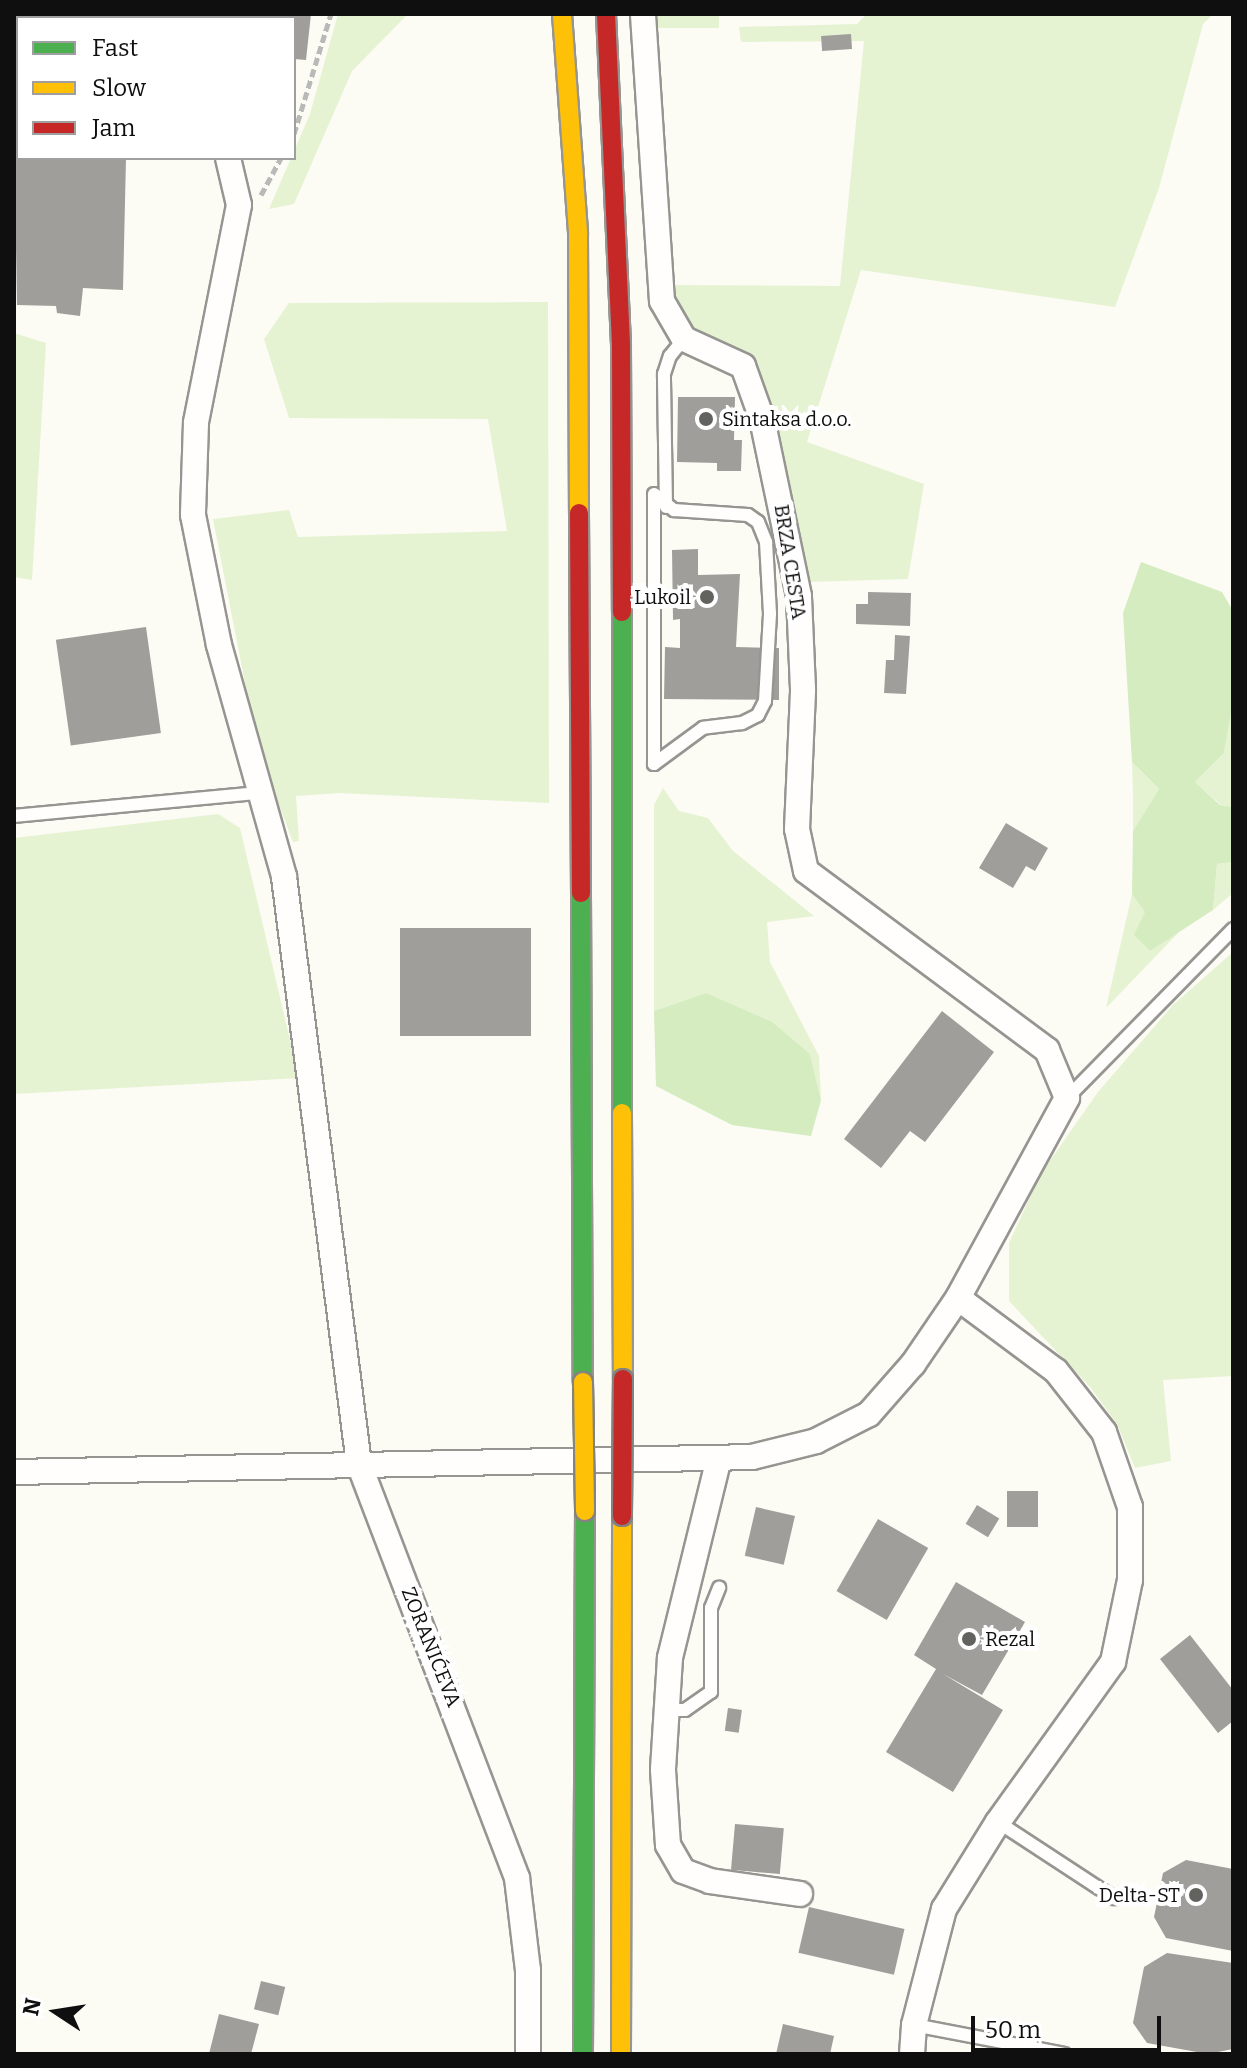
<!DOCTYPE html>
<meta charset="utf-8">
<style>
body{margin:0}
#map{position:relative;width:1247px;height:2068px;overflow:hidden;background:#fcfbf4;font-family:Bitter,serif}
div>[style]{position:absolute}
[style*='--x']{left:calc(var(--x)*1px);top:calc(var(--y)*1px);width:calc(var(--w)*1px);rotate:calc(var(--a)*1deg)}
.green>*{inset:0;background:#e5f3d2;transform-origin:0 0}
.forest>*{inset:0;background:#d4ecc0}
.building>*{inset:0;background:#a09e9a;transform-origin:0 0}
.path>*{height:5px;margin-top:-2.5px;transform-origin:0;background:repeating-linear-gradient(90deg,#b9b9b8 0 8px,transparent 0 12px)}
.roads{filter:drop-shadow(2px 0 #969592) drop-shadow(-2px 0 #969592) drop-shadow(0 2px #969592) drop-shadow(0 -2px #969592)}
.lane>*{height:12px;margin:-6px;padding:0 6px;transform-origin:6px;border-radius:6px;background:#fffefd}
.street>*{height:24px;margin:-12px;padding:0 12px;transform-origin:12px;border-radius:12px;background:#fffefd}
.fast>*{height:18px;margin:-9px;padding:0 9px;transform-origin:9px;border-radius:9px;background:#4caf50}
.slow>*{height:18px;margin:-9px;padding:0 9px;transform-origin:9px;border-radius:9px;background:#ffc107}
.jam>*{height:18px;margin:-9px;padding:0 9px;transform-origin:9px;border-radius:9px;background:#c62828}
.bridges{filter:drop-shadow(2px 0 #83837f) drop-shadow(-2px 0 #83837f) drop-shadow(0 2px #83837f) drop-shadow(0 -2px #83837f)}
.slow-bridge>*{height:18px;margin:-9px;padding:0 9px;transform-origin:9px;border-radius:9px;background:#ffc107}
.jam-bridge>*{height:18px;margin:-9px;padding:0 9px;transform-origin:9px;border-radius:9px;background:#c62828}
.dots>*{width:22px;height:22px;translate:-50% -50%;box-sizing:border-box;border:4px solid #fff;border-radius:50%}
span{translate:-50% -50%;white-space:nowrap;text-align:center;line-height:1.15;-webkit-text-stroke:8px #fff;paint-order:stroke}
.poi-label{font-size:20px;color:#0f0f0f}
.left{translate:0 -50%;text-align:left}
.right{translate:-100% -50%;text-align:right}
.street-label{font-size:20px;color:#0f0f0f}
.frame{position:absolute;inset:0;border:16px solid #0f0f0f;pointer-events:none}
.legend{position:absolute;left:16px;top:16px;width:280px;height:144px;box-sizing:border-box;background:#fff;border:2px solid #9f9f9f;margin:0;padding:10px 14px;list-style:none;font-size:24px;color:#0f0f0f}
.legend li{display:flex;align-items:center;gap:16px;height:40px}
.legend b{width:40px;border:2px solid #9f9f9f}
.north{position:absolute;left:16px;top:1972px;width:80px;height:80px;-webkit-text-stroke:6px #fff;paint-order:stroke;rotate:282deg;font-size:22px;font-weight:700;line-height:32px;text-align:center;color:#0f0f0f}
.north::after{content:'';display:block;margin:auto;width:28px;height:36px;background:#0f0f0f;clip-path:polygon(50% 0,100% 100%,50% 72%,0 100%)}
.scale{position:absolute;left:971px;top:2016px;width:190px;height:36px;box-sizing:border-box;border:4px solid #0f0f0f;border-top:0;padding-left:10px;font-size:24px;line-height:28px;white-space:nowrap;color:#0f0f0f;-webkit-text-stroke:6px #fff;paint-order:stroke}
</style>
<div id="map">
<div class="green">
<div style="clip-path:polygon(338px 14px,408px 14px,352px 71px,294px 204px,269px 209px,310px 114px)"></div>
<div style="left:649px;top:14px;width:70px;height:14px"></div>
<div style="clip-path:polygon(867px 14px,1213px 14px,1203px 24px,1159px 188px,1115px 307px,861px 270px,807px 442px,924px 484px,908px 579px,805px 582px,772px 408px,755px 365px,686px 324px,674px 308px,669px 285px,840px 286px,864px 41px,741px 42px,739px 27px,857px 24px)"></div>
<div style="clip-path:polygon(548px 302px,549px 803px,340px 793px,296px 796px,299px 841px,293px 842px,272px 787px,246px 688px,213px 519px,289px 510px,298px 537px,507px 531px,488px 419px,289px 418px,264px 339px,289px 303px)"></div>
<div style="clip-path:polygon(14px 333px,46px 343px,32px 580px,14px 577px)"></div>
<div style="clip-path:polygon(1233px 702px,1233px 807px,1221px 805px,1195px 782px,1224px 753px)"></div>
<div style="clip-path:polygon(1132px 762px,1159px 789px,1133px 831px,1133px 793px)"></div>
<div style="clip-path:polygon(663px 788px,679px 811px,708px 818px,733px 851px,814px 916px,767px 922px,770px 962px,819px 1056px,821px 1100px,810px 1054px,706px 993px,654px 1011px,654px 805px)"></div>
<div style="clip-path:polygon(218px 814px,240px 828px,299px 1078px,14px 1094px,14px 838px)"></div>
<div style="clip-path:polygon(1233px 862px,1233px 893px,1213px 910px,1217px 864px)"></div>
<div style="clip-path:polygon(1132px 894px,1145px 912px,1149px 951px,1179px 932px,1106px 1008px)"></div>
<div style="clip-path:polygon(1233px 952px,1233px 1376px,1163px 1380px,1171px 1461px,1135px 1468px,1117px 1424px,1090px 1387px,1009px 1301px,1009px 1243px,1040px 1175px,1098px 1092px,1173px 1005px)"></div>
</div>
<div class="forest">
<div style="clip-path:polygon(1141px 562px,1222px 592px,1233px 611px,1233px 702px,1224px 753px,1195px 782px,1220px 805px,1233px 807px,1233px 862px,1217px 864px,1213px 910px,1150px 951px,1134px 935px,1145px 912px,1132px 894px,1133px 831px,1159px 789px,1132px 762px,1123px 613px)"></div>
<div style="clip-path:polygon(706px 993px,772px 1022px,810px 1054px,821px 1100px,811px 1136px,732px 1125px,656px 1086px,654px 1011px)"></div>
</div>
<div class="building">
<div style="clip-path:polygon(178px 14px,243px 14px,241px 18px)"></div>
<div style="clip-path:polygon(285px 14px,311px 14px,306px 60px,294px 59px,294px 18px)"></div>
<div style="left:851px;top:34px;width:15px;height:30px;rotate:86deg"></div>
<div style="clip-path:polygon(14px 132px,18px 158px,126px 158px,123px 290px,83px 288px,80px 316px,57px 313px,56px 306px,17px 305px)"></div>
<div style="clip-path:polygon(678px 397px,735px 397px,734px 440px,742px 440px,741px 471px,717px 471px,717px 463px,677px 462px)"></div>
<div style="clip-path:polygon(698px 549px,698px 575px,740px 574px,736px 647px,779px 648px,779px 700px,664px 699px,665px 647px,680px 648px,680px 619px,673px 620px,672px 550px)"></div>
<div style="clip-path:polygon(868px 592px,911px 593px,910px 626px,856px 624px,856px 604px,868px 604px)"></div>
<div style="left:146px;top:627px;width:107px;height:91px;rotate:82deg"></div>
<div style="clip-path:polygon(895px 635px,910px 636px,906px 694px,884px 693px,886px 660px,894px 660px)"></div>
<div style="clip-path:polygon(1006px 823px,1048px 848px,1035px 871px,1026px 866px,1013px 888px,979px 868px)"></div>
<div style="left:400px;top:928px;width:131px;height:108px"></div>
<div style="clip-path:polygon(942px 1011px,994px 1052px,925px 1142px,910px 1131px,881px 1168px,844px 1139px)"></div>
<div style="left:1007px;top:1491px;width:31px;height:36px"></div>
<div style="left:977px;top:1505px;width:26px;height:22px;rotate:31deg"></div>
<div style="left:756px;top:1507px;width:40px;height:50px;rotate:13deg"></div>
<div style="left:878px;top:1519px;width:58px;height:83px;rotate:30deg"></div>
<div style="clip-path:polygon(956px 1582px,1025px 1622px,982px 1695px,943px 1674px,1003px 1710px,953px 1792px,886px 1752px,936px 1669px,914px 1655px)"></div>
<div style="clip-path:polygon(1190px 1635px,1233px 1690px,1233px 1721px,1218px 1733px,1160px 1659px)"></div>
<div style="left:728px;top:1708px;width:14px;height:23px;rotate:8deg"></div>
<div style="left:735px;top:1824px;width:49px;height:46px;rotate:5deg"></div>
<div style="clip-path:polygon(1186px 1860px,1233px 1869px,1233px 1951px,1166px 1938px,1154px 1917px,1163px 1873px)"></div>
<div style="left:809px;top:1907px;width:98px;height:47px;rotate:13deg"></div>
<div style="clip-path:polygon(1167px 1953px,1233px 1963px,1233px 2049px,1208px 2054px,1147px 2043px,1133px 2023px,1144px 1967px)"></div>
<div style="left:261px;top:1981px;width:25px;height:29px;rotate:14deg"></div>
<div style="clip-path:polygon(219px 2014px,259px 2024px,251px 2054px,209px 2054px)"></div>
<div style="clip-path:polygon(783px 2024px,834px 2036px,830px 2054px,776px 2054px)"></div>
</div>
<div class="path">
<div style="--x:294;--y:134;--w:126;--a:-72.9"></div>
<div style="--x:261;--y:195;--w:42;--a:-61.6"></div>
</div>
<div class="roads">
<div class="lane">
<div style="--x:269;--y:18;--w:4;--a:-76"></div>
<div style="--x:654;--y:494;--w:26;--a:39"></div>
<div style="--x:674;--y:510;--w:74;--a:3.9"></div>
<div style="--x:748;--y:515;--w:12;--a:35"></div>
<div style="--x:758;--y:522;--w:22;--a:68"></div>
<div style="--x:766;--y:542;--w:72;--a:86.8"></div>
<div style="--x:770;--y:614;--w:87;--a:93.3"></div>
<div style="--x:765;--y:701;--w:16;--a:117"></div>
<div style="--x:758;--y:715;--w:18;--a:153"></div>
<div style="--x:742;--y:723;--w:39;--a:173"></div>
<div style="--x:703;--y:728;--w:61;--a:143.7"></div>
<div style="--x:654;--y:495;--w:269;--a:90"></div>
<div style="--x:666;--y:507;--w:133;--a:-90.9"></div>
<div style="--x:664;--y:374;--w:19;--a:-72"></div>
<div style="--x:670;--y:356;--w:22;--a:-51"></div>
<div style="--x:14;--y:816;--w:245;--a:-5.4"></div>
<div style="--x:1067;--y:1098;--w:237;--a:-45.5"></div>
<div style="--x:665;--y:1710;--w:20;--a:0"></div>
<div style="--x:685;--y:1710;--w:32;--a:-35"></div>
<div style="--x:711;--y:1692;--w:84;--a:-90"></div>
<div style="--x:711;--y:1608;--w:22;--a:-68"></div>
<div style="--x:998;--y:1822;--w:139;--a:33.2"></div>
<div style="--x:914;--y:2025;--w:153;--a:10.9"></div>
</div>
<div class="street">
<div style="--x:87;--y:14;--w:8;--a:30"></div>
<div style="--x:228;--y:158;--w:48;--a:76.8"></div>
<div style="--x:239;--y:205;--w:222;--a:101.2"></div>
<div style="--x:196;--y:423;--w:92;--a:91.9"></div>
<div style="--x:193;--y:515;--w:133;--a:78.7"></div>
<div style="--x:219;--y:645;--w:241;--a:74.3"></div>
<div style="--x:284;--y:877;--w:592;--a:82.72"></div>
<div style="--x:359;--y:1464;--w:443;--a:69.1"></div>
<div style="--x:517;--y:1878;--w:93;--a:83.2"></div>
<div style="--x:528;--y:1970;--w:84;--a:90"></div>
<div style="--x:719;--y:1458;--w:206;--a:103.8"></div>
<div style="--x:670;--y:1658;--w:112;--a:93.6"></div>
<div style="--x:663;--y:1770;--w:75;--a:86.2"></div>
<div style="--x:668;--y:1845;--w:30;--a:60"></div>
<div style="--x:683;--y:1871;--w:29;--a:20"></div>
<div style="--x:710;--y:1881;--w:91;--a:8.2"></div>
<div style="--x:14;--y:1472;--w:738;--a:-1.16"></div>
<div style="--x:752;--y:1457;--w:66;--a:-14"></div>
<div style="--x:816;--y:1441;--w:59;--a:-27"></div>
<div style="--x:869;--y:1414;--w:67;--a:-48.7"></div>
<div style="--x:913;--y:1364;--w:80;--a:-55.7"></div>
<div style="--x:958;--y:1298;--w:228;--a:-61.4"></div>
<div style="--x:1067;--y:1098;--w:52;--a:-112.6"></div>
<div style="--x:1047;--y:1050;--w:300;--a:-143.4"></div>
<div style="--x:806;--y:871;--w:43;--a:-102.1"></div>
<div style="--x:797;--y:829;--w:140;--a:-87.5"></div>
<div style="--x:803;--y:689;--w:93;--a:-92.5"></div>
<div style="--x:799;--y:596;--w:181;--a:-101.8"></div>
<div style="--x:762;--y:419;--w:56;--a:-109.7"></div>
<div style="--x:743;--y:366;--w:65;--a:-155.4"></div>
<div style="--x:684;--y:339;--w:44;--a:-120.1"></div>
<div style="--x:662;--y:301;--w:288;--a:-93.8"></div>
<div style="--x:912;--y:2054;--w:29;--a:-86"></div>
<div style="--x:914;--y:2025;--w:120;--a:-75.5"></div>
<div style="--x:944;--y:1909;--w:102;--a:-58.2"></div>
<div style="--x:998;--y:1822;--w:197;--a:-54.3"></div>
<div style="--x:1113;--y:1662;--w:84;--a:-78.3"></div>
<div style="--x:1130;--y:1580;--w:73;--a:-90"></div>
<div style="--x:1130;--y:1507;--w:79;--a:-109.1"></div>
<div style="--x:1104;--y:1432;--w:78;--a:-128.2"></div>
<div style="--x:1056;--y:1371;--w:122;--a:-143.3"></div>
</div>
<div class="fast">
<div style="--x:622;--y:612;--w:501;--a:90"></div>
<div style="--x:581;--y:893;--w:489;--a:89.8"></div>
<div style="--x:583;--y:2054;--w:543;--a:-89.79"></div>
</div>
<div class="slow">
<div style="--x:562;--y:14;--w:221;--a:85.8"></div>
<div style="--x:578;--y:234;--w:279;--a:89.8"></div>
<div style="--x:622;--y:1113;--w:266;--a:89.8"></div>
<div style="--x:621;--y:2054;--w:538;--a:-89.89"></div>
</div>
<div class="jam">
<div style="--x:606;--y:14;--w:333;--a:87.4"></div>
<div style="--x:621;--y:347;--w:265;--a:89.8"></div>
<div style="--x:579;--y:513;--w:380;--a:89.7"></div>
</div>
</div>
<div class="bridges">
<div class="slow-bridge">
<div style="--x:583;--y:1382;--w:129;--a:89.1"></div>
</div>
<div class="jam-bridge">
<div style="--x:622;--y:1516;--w:137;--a:-89.6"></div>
</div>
</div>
<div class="dots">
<div style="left:706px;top:419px;background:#62625f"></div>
<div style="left:707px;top:597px;background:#62625f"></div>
<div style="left:969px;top:1639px;background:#62625f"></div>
<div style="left:1196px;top:1895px;background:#62625f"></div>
</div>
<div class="poi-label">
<span class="left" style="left:722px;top:419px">Sintaksa d.o.o.</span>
<span class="right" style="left:691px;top:597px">Lukoil</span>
<span class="left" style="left:985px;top:1639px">Rezal</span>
<span class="right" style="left:1180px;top:1895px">Delta-ST</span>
</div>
<div class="street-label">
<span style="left:790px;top:562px;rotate:81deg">BRZA CESTA</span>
<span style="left:431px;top:1647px;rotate:68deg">ZORANIĆEVA</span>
</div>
<div class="frame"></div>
<ul class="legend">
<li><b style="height:10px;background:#4caf50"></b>Fast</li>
<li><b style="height:10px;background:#ffc107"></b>Slow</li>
<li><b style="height:10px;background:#c62828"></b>Jam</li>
</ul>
<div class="north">N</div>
<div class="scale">50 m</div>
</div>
